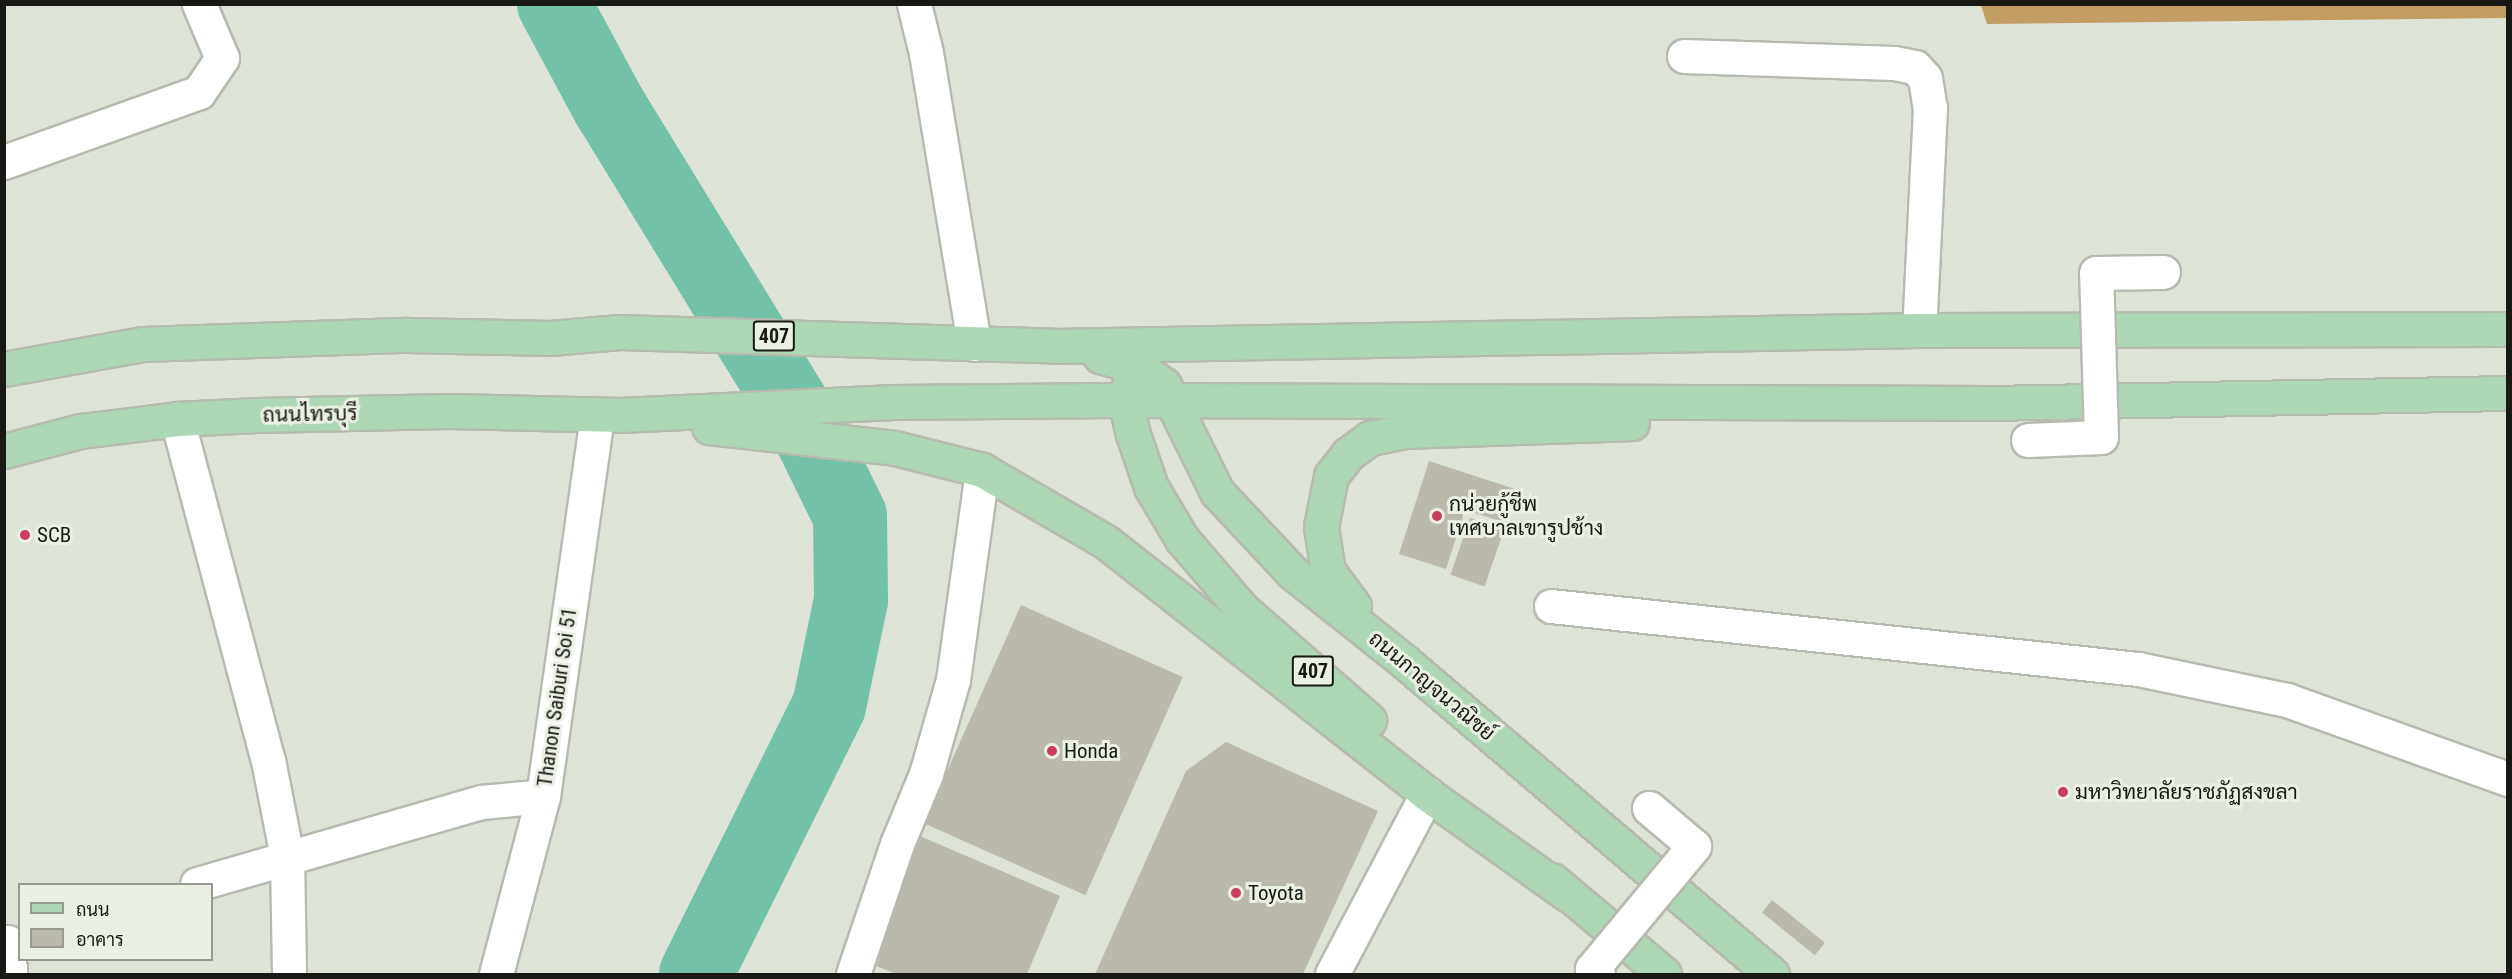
<!DOCTYPE html>
<meta charset="utf-8">
<style>
body{margin:0}
#map{position:relative;width:2512px;height:979px;overflow:hidden;background:#dee3d7;font-family:"Roboto Condensed",Sarabun,sans-serif}
div>[style]{position:absolute}
[style*='--x']{left:calc(var(--x)*1px);top:calc(var(--y)*1px);width:calc(var(--w)*1px);rotate:calc(var(--a)*1deg)}
.forest>*{inset:0;background:#c29e65}
.river>*{height:74px;margin:-37px;padding:0 37px;transform-origin:37px;border-radius:37px;background:#73c1a8}
.building>*{inset:0;background:#bab9ac;transform-origin:0 0}
.roads{filter:drop-shadow(2px 0 #b6bbaf) drop-shadow(-2px 0 #b6bbaf) drop-shadow(0 2px #b6bbaf) drop-shadow(0 -2px #b6bbaf)}
.minor>*{height:33px;margin:-16.5px;padding:0 16.5px;transform-origin:16.5px;border-radius:16.5px;background:#fff}
.major>*{height:33px;margin:-16.5px;padding:0 16.5px;transform-origin:16.5px;border-radius:16.5px;background:#aed7b5}
.bridges{filter:drop-shadow(2px 0 #b6bbaf) drop-shadow(-2px 0 #b6bbaf) drop-shadow(0 2px #b6bbaf) drop-shadow(0 -2px #b6bbaf)}
.minor-bridge>*{height:33px;margin:-16.5px;padding:0 16.5px;transform-origin:16.5px;border-radius:16.5px;background:#fff}
.dots>*{width:16px;height:16px;translate:-50% -50%;box-sizing:border-box;border:3px solid #ebf0e4;border-radius:50%}
span{translate:-50% -50%;white-space:nowrap;text-align:center;line-height:1.15;-webkit-text-stroke:6px #ebf0e4;paint-order:stroke}
.shield-label span{padding:2px 4px;background:#ebf0e4;border:2px solid;border-radius:4px;-webkit-text-stroke-width:0}
.shield-label{font-size:20px;color:#181915;font-weight:700}
.street-label{font-size:21px;color:#181915}
.poi-label{font-size:21px;color:#181915}
.left{translate:0 -50%;text-align:left}
.frame{position:absolute;inset:0;border:6px solid #181915;pointer-events:none}
.legend{position:absolute;left:18px;top:883px;width:195px;height:78px;box-sizing:border-box;background:#ebf0e4;border:2px solid #979a91;margin:0;padding:8px 10px;list-style:none;font-size:18px;color:#181915}
.legend li{display:flex;align-items:center;gap:12px;height:30px}
.legend b{width:30px;border:2px solid #979a91}
</style>
<div id="map">
<div class="forest">
<div style="clip-path:polygon(2507px 4px,2507px 18px,1987px 24px,1981px 5px)"></div>
</div>
<div class="river">
<div style="--x:554;--y:4;--w:116;--a:61.7"></div>
<div style="--x:609;--y:106;--w:382;--a:58.5"></div>
<div style="--x:809;--y:432;--w:93;--a:64"></div>
<div style="--x:850;--y:516;--w:84;--a:89.3"></div>
<div style="--x:851;--y:600;--w:108;--a:101.7"></div>
<div style="--x:829;--y:706;--w:299;--a:116.4"></div>
</div>
<div class="building">
<div style="clip-path:polygon(1429px 461px,1518px 490px,1507px 523px,1465px 510px,1446px 569px,1399px 554px)"></div>
<div style="left:1470px;top:518px;width:36px;height:60px;rotate:19deg"></div>
<div style="left:1021px;top:605px;width:177px;height:239px;rotate:24deg"></div>
<div style="clip-path:polygon(1226px 742px,1378px 811px,1303px 974px,1095px 974px,1186px 771px)"></div>
<div style="clip-path:polygon(915px 834px,1060px 896px,1027px 974px,896px 974px,861px 960px)"></div>
<div style="left:1772px;top:900px;width:68px;height:16px;rotate:39deg"></div>
</div>
<div class="roads">
<div class="minor">
<div style="--x:914;--y:4;--w:50;--a:76.2"></div>
<div style="--x:926;--y:53;--w:295;--a:80.6"></div>
<div style="--x:1684;--y:56;--w:210;--a:1.9"></div>
<div style="--x:1894;--y:63;--w:21;--a:11"></div>
<div style="--x:1915;--y:67;--w:15;--a:48"></div>
<div style="--x:1925;--y:78;--w:30;--a:81"></div>
<div style="--x:1930;--y:108;--w:222;--a:92.8"></div>
<div style="--x:4;--y:162;--w:207;--a:-19.7"></div>
<div style="--x:199;--y:92;--w:41;--a:-55.9"></div>
<div style="--x:222;--y:58;--w:59;--a:-113.1"></div>
<div style="--x:177;--y:419;--w:353;--a:75.1"></div>
<div style="--x:268;--y:760;--w:99;--a:78.9"></div>
<div style="--x:287;--y:857;--w:117;--a:89"></div>
<div style="--x:1551;--y:606;--w:590;--a:6.13"></div>
<div style="--x:2138;--y:669;--w:152;--a:11.8"></div>
<div style="--x:2287;--y:700;--w:235;--a:19.7"></div>
<div style="--x:197;--y:884;--w:297;--a:-16.1"></div>
<div style="--x:482;--y:802;--w:61;--a:-5.6"></div>
<div style="--x:8;--y:942;--w:32;--a:86"></div>
<div style="--x:496;--y:974;--w:184;--a:-75.2"></div>
<div style="--x:543;--y:796;--w:385;--a:-81.9"></div>
<div style="--x:853;--y:974;--w:137;--a:-71.3"></div>
<div style="--x:897;--y:844;--w:76;--a:-67.5"></div>
<div style="--x:926;--y:774;--w:98;--a:-74"></div>
<div style="--x:953;--y:680;--w:212;--a:-82.1"></div>
<div style="--x:1332;--y:974;--w:204;--a:-62.2"></div>
</div>
<div class="major">
<div style="--x:1100;--y:356;--w:41;--a:15.8"></div>
<div style="--x:1139;--y:367;--w:31;--a:36"></div>
<div style="--x:1164;--y:385;--w:119;--a:63.6"></div>
<div style="--x:1217;--y:492;--w:110;--a:46.8"></div>
<div style="--x:1292;--y:572;--w:144;--a:38.5"></div>
<div style="--x:1405;--y:662;--w:482;--a:40.4"></div>
<div style="--x:4;--y:369;--w:141;--a:-10.2"></div>
<div style="--x:143;--y:344;--w:264;--a:-2"></div>
<div style="--x:407;--y:335;--w:143;--a:1.2"></div>
<div style="--x:550;--y:338;--w:70;--a:-4.9"></div>
<div style="--x:620;--y:332;--w:434;--a:1.8"></div>
<div style="--x:1054;--y:346;--w:865;--a:-1.06"></div>
<div style="--x:1919;--y:330;--w:589;--a:-0.1"></div>
<div style="--x:1130;--y:381;--w:20;--a:105"></div>
<div style="--x:1125;--y:400;--w:35;--a:77"></div>
<div style="--x:1133;--y:434;--w:56;--a:71.2"></div>
<div style="--x:1151;--y:487;--w:61;--a:59.2"></div>
<div style="--x:1182;--y:539;--w:92;--a:49.4"></div>
<div style="--x:1242;--y:609;--w:169;--a:41.2"></div>
<div style="--x:709;--y:427;--w:187;--a:6.4"></div>
<div style="--x:895;--y:448;--w:90;--a:14.2"></div>
<div style="--x:982;--y:470;--w:143;--a:30.1"></div>
<div style="--x:1106;--y:542;--w:408;--a:38.1"></div>
<div style="--x:1427;--y:794;--w:172;--a:35.5"></div>
<div style="--x:4;--y:451;--w:80;--a:-14.6"></div>
<div style="--x:81;--y:431;--w:97;--a:-7.1"></div>
<div style="--x:177;--y:419;--w:80;--a:-2.9"></div>
<div style="--x:257;--y:415;--w:192;--a:-1.2"></div>
<div style="--x:449;--y:411;--w:171;--a:1.3"></div>
<div style="--x:620;--y:415;--w:274;--a:-2.7"></div>
<div style="--x:894;--y:402;--w:231;--a:-0.5"></div>
<div style="--x:1125;--y:400;--w:865;--a:0.2"></div>
<div style="--x:1990;--y:403;--w:518;--a:-1.11"></div>
<div style="--x:1354;--y:606;--w:44;--a:-126.6"></div>
<div style="--x:1328;--y:571;--w:45;--a:-99"></div>
<div style="--x:1321;--y:527;--w:52;--a:-78.9"></div>
<div style="--x:1331;--y:476;--w:28;--a:-52"></div>
<div style="--x:1348;--y:454;--w:27;--a:-36"></div>
<div style="--x:1370;--y:438;--w:36;--a:-11"></div>
<div style="--x:1405;--y:431;--w:227;--a:-2"></div>
<div style="--x:1552;--y:880;--w:146;--a:40"></div>
</div>
</div>
<div class="bridges">
<div class="minor-bridge">
<div style="--x:2028;--y:440;--w:73;--a:-2.4"></div>
<div style="--x:2101;--y:437;--w:164;--a:-91.7"></div>
<div style="--x:2096;--y:273;--w:67;--a:-0.9"></div>
<div style="--x:1598;--y:974;--w:8;--a:-140"></div>
<div style="--x:1592;--y:969;--w:160;--a:-50.3"></div>
<div style="--x:1694;--y:846;--w:59;--a:-139.8"></div>
</div>
</div>
<div class="dots">
<div style="left:1437px;top:516px;background:#cb3c61"></div>
<div style="left:25px;top:535px;background:#cb3c61"></div>
<div style="left:1052px;top:751px;background:#cb3c61"></div>
<div style="left:2063px;top:792px;background:#cb3c61"></div>
<div style="left:1236px;top:893px;background:#cb3c61"></div>
</div>
<div class="shield-label">
<span style="left:774px;top:336px">407</span>
<span style="left:1313px;top:671px">407</span>
</div>
<div class="street-label">
<span style="left:310px;top:414px;rotate:-1deg">ถนนไทรบุรี</span>
<span style="left:1432px;top:686px;rotate:40deg">ถนนกาญจนวณิชย์</span>
<span style="left:557px;top:697px;rotate:-82deg">Thanon Saiburi Soi 51</span>
</div>
<div class="poi-label">
<span class="left" style="left:1449px;top:516px">กน่วยกู้ชีพ<br>เทศบาลเขารูปช้าง</span>
<span class="left" style="left:37px;top:535px">SCB</span>
<span class="left" style="left:1064px;top:751px">Honda</span>
<span class="left" style="left:2075px;top:792px">มหาวิทยาลัยราชภัฏสงขลา</span>
<span class="left" style="left:1248px;top:893px">Toyota</span>
</div>
<div class="frame"></div>
<ul class="legend">
<li><b style="height:8px;background:#aed7b5"></b>ถนน</li>
<li><b style="height:16px;background:#bab9ac"></b>อาคาร</li>
</ul>
</div>
